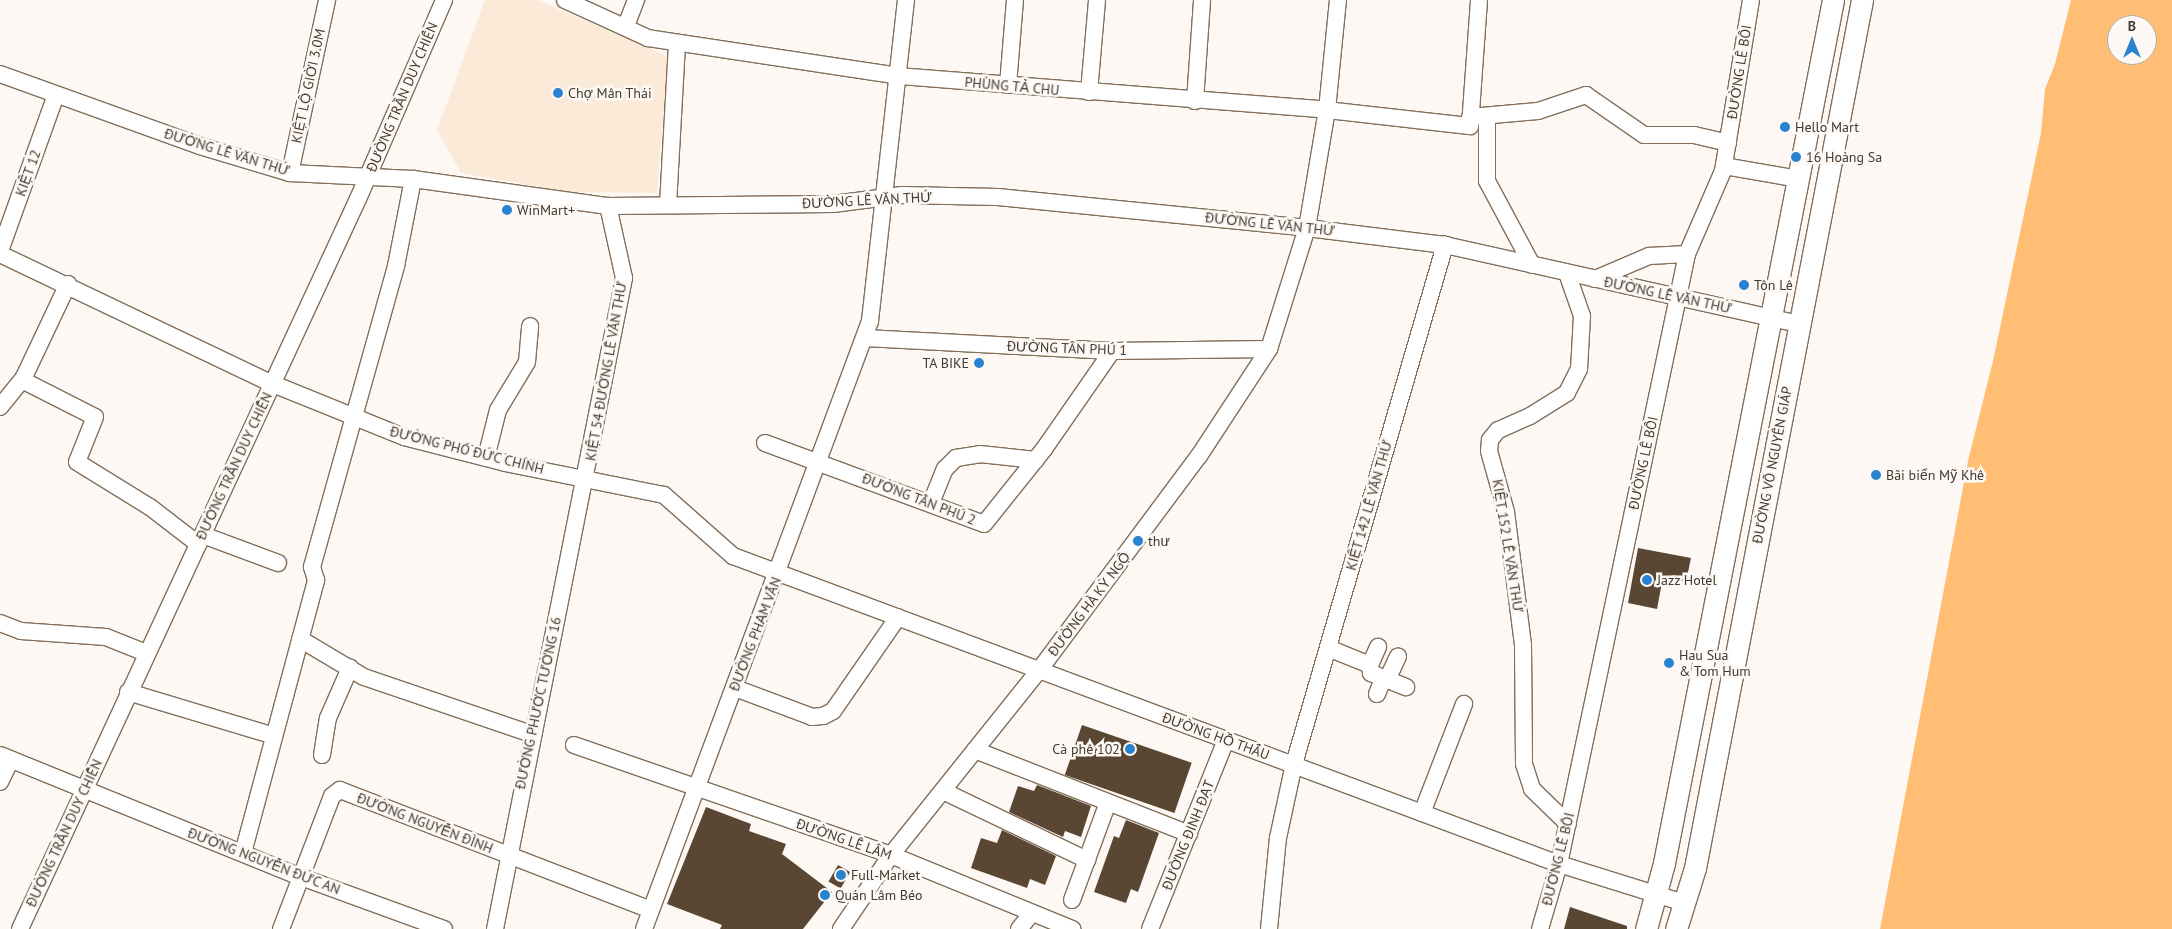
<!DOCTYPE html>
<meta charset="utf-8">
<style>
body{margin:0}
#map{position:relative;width:2172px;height:929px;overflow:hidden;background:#fdf8f4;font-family:"PT Sans",sans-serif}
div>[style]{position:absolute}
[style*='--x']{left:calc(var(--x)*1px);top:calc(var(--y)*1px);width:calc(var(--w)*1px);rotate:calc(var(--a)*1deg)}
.built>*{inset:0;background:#fbead8}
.water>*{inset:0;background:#ffbe74}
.building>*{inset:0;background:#594733;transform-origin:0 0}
.roads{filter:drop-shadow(1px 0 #836f5a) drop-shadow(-1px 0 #836f5a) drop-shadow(0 1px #836f5a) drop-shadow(0 -1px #836f5a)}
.minor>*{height:16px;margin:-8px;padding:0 8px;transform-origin:8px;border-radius:8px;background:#fff}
.major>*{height:21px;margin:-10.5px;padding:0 10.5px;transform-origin:10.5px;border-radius:10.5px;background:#fff}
.dots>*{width:14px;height:14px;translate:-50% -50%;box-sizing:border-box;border:2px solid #fdf8f4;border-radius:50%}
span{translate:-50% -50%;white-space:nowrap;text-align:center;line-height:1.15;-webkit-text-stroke:5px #fdf8f4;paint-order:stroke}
.street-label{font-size:14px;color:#423930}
.poi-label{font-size:14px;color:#423930}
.left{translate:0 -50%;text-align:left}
.right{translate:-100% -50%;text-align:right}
.north{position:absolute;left:2107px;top:15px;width:50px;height:50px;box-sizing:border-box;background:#fdf8f4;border:1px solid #b2aca6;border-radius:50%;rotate:0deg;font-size:14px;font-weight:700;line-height:20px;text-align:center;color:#423930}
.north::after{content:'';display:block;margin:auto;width:18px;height:22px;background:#2882cf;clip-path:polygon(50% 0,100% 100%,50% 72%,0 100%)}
</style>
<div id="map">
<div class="built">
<div style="clip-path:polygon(485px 0,537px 0,668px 56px,657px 193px,571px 192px,461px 173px,437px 130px)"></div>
</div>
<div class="water">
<div style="clip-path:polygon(evenodd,2071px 0,2172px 0,2172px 929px,1880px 929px,1968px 461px,1993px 361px,2041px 133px,2045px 89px,2055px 64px,2071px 0,2117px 25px,2147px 25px,2147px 55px,2117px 55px,2117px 25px)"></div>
</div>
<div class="building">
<div style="clip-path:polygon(1638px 548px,1691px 558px,1686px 582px,1663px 577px,1657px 609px,1628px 603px)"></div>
<div style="left:1082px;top:725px;width:116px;height:53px;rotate:19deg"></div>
<div style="clip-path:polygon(1037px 785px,1091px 806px,1081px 837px,1065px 831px,1063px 837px,1009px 812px,1018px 786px,1034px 791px)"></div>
<div style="clip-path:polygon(706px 807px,751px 824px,749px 831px,786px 844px,782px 854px,832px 892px,803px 929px,720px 929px,722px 925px,667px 904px)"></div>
<div style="clip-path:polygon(1126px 820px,1159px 833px,1138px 892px,1131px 889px,1126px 903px,1094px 892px,1114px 836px,1119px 838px)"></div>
<div style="clip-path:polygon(1002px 830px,1056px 856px,1045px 885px,1030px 879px,1027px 888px,971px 868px,981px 838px,997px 843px)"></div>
<div style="left:838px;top:865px;width:14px;height:19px;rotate:30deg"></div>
<div style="clip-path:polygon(1570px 907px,1627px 926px,1627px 929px,1564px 929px)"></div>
</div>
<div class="roads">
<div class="minor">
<div style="--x:565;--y:0;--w:91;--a:24.6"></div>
<div style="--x:648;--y:38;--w:254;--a:8.6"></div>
<div style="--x:899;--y:76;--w:429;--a:4.5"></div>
<div style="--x:1327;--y:110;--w:144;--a:6.4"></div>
<div style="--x:1470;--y:126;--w:126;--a:-85.9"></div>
<div style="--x:626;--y:26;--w:28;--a:-69"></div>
<div style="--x:0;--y:74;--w:213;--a:19.8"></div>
<div style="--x:200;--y:146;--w:94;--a:16.7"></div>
<div style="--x:290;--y:173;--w:123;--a:2.8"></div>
<div style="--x:413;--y:179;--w:197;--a:7.9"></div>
<div style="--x:608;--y:206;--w:225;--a:-0.5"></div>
<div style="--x:833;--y:204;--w:70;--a:-7.4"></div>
<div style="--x:902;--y:195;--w:96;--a:1.2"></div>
<div style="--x:998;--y:197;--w:311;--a:5.7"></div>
<div style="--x:1307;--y:228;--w:139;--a:7"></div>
<div style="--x:1445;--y:245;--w:363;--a:12.6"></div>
<div style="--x:1008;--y:85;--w:85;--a:-85.3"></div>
<div style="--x:1089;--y:92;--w:92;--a:-85"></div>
<div style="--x:1195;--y:101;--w:101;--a:-86"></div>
<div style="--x:1487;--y:116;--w:65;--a:90"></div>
<div style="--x:1487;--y:181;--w:95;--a:61.8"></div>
<div style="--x:1470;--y:117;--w:68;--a:-5"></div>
<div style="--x:1538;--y:111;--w:51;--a:-18.4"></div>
<div style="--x:1586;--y:95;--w:70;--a:34.6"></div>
<div style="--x:1644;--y:135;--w:50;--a:0"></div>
<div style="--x:1694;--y:135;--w:35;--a:13"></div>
<div style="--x:1724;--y:166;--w:76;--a:9.8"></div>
<div style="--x:290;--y:173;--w:177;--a:-77.9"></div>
<div style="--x:668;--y:205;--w:162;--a:-86.8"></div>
<div style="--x:0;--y:251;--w:166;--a:-70.3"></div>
<div style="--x:0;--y:254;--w:302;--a:25.5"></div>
<div style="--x:273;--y:384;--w:141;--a:22"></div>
<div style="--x:404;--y:437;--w:104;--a:14.4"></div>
<div style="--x:505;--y:463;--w:162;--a:11.4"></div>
<div style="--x:664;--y:495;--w:92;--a:41.5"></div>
<div style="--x:733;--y:556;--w:882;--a:20.45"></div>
<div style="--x:1559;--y:864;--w:131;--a:17.3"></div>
<div style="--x:1567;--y:273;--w:46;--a:70.8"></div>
<div style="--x:1582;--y:316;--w:53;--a:93.2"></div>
<div style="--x:1579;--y:369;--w:27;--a:117"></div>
<div style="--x:1567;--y:393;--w:44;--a:148.1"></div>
<div style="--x:1530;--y:416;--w:35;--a:156"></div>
<div style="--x:1498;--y:430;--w:13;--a:129"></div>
<div style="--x:1490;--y:440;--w:11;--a:95"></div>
<div style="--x:1489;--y:451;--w:63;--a:74.4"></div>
<div style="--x:1506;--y:512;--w:134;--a:82.7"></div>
<div style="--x:1523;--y:645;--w:119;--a:89.5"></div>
<div style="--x:1524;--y:764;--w:26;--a:72"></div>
<div style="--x:1532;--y:789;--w:50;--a:44.2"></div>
<div style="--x:1595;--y:279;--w:59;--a:-23.1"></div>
<div style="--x:1649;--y:256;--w:38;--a:-3"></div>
<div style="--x:68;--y:284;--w:103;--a:115.3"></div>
<div style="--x:24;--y:377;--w:5;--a:68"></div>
<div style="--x:26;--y:382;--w:77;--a:26.9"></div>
<div style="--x:95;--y:417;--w:48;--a:111.8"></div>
<div style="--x:77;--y:462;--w:86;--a:31.7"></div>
<div style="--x:150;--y:507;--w:61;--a:37.6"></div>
<div style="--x:865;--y:338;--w:247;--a:3"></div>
<div style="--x:1112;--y:351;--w:157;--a:-0.7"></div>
<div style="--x:0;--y:407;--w:38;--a:-51"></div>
<div style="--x:765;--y:443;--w:233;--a:20.3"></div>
<div style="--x:984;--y:524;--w:96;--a:-51.3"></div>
<div style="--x:1044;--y:449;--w:119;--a:-55.2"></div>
<div style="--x:486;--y:458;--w:49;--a:-76"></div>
<div style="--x:498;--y:410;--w:56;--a:-58.9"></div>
<div style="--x:527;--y:362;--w:36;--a:-85"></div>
<div style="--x:931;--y:503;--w:37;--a:-68"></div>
<div style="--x:945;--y:469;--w:16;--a:-45"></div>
<div style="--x:956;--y:458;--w:24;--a:-9"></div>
<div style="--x:980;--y:454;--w:56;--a:6.1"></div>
<div style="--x:203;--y:535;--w:80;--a:20.5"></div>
<div style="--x:0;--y:623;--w:22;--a:21"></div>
<div style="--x:21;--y:631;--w:85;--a:4"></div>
<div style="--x:106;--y:637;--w:43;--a:21.8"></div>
<div style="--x:300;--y:639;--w:74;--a:30.7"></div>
<div style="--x:364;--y:677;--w:176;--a:18.8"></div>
<div style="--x:1328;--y:648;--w:45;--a:22"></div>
<div style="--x:1370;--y:665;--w:20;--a:-66"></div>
<div style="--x:1370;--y:665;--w:8;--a:83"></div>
<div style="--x:1371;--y:673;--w:38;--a:22"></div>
<div style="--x:1387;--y:680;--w:26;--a:-65"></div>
<div style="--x:735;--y:688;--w:82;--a:20.6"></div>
<div style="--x:812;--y:717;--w:11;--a:-5"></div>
<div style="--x:823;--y:716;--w:11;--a:-27"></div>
<div style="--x:833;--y:711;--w:114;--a:-55.3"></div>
<div style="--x:128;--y:692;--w:149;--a:16.7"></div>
<div style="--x:1377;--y:694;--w:16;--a:-68"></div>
<div style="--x:574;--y:745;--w:336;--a:19.1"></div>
<div style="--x:891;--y:855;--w:196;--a:22.2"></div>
<div style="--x:975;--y:750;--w:230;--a:21.4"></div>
<div style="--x:0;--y:755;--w:325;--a:22.1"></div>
<div style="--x:301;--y:877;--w:152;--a:20"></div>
<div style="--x:322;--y:755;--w:37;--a:-81"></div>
<div style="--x:328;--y:718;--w:55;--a:-66.3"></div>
<div style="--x:0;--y:782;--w:25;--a:-64"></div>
<div style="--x:943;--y:791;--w:160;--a:25.6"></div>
<div style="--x:1422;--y:813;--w:117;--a:-68.9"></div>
<div style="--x:243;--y:853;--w:283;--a:-75"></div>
<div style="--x:316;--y:580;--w:14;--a:-107"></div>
<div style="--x:312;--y:567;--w:313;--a:-74.4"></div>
<div style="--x:396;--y:266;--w:89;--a:-78.9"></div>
<div style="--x:1072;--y:900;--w:104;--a:-69.8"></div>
<div style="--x:20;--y:929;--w:804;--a:-65.16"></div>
<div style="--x:358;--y:199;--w:217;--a:-66.6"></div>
<div style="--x:281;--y:929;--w:142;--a:-69"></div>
<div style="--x:332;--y:796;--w:10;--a:-37"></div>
<div style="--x:340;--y:790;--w:333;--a:21.1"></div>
<div style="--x:495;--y:929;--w:664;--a:-78.79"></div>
<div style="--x:624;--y:278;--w:74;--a:-102.5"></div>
<div style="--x:644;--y:929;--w:649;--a:-69.61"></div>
<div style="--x:870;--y:321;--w:323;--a:-83.6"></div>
<div style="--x:841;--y:929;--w:89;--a:-56"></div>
<div style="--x:891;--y:855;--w:238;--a:-51.3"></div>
<div style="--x:1040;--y:669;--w:266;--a:-53.3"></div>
<div style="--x:1199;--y:456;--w:128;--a:-56.8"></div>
<div style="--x:1269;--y:349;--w:127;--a:-72.6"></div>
<div style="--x:1307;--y:228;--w:120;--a:-80.4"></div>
<div style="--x:1327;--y:110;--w:111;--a:-84.3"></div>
<div style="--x:1019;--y:929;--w:21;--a:-51"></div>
<div style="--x:1150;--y:929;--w:204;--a:-68.1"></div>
<div style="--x:1269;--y:929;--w:91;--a:-84.4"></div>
<div style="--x:1278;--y:838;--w:76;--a:-77.8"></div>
<div style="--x:1294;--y:764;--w:541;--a:-73.78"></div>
<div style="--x:1540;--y:929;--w:68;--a:-73.7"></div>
<div style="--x:1559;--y:864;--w:623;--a:-78.15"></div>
<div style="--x:1687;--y:254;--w:90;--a:-66.6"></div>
<div style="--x:1723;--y:171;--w:173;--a:-80.7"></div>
</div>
<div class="major">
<div style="--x:1646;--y:929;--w:68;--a:-74.7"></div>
<div style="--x:1664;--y:863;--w:879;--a:-78.92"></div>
<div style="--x:1676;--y:929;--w:64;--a:-72.7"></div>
<div style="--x:1695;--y:868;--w:884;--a:-79.11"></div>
</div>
</div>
<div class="dots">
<div style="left:558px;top:93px;background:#2882cf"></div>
<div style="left:1785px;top:127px;background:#2882cf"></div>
<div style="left:1796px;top:157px;background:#2882cf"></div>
<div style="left:507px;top:210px;background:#2882cf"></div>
<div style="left:1744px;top:285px;background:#2882cf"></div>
<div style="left:979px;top:363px;background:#2882cf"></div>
<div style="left:1876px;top:475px;background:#2882cf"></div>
<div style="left:1138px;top:541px;background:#2882cf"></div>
<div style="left:1647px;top:580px;background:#2882cf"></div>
<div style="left:1669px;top:663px;background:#2882cf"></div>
<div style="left:1130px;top:749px;background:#2882cf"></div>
<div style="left:841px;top:875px;background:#2882cf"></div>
<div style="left:825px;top:895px;background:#2882cf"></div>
</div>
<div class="street-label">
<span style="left:1739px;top:72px;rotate:-81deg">ĐƯỜNG LÊ BÔI</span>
<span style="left:308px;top:86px;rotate:-78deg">KIỆT LỘ GIỜI 3.0M</span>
<span style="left:1012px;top:86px;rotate:5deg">PHÙNG TẢ CHU</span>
<span style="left:402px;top:97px;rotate:-67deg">ĐƯỜNG TRẦN DUY CHIẾN</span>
<span style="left:227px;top:152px;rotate:17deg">ĐƯỜNG LÊ VĂN THỨ</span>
<span style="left:28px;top:173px;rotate:-70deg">KIỆT 12</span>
<span style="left:867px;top:200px;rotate:-3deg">ĐƯỜNG LÊ VĂN THỨ</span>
<span style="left:1270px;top:224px;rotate:6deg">ĐƯỜNG LÊ VĂN THỨ</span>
<span style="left:1668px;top:295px;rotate:12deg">ĐƯỜNG LÊ VĂN THỨ</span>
<span style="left:1067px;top:348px;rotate:2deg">ĐƯỜNG TÂN PHÚ 1</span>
<span style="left:606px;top:371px;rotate:-80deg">KIỆT 54 ĐƯỜNG LÊ VĂN THỨ</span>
<span style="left:467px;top:450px;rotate:14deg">ĐƯỜNG PHÓ ĐỨC CHÍNH</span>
<span style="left:1643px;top:463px;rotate:-78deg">ĐƯỜNG LÊ BÔI</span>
<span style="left:1772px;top:465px;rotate:-79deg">ĐƯỜNG VÕ NGUYÊN GIÁP</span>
<span style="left:234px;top:466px;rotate:-65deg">ĐƯỜNG TRẦN DUY CHIẾN</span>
<span style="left:919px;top:499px;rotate:21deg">ĐƯỜNG TÂN PHÚ 2</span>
<span style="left:1369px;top:505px;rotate:-74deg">KIỆT 142 LÊ VĂN THỨ</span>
<span style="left:1508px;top:546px;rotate:81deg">KIỆT 152 LÊ VĂN THỨ</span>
<span style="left:1089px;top:604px;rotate:-53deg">ĐƯỜNG HÀ KỲ NGỘ</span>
<span style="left:755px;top:634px;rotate:-69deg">ĐƯỜNG PHẠM VẤN</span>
<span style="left:538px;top:703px;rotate:-78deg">ĐƯỜNG PHƯỚC TƯỜNG 16</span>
<span style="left:1216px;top:736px;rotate:20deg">ĐƯỜNG HỒ THẤU</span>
<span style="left:425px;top:823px;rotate:21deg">ĐƯỜNG NGUYỄN ĐÌNH</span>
<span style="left:64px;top:833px;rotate:-65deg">ĐƯỜNG TRẦN DUY CHIẾN</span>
<span style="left:1188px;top:835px;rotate:-68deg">ĐƯỜNG ĐINH ĐẠT</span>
<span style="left:844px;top:839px;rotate:19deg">ĐƯỜNG LÊ LÂM</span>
<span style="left:1558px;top:859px;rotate:-76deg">ĐƯỜNG LÊ BÔI</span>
<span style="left:264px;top:861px;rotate:21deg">ĐƯỜNG NGUYỄN ĐỨC AN</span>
</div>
<div class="poi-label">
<span class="left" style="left:568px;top:93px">Chợ Mân Thái</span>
<span class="left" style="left:1795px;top:127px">Hello Mart</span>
<span class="left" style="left:1806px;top:157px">16 Hoàng Sa</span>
<span class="left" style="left:517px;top:210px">WinMart+</span>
<span class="left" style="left:1754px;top:285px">Tôn Lê</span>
<span class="right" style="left:969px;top:363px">TA BIKE</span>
<span class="left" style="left:1886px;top:475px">Bãi biển Mỹ Khê</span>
<span class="left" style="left:1148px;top:541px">thư</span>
<span class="left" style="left:1657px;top:580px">Jazz Hotel</span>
<span class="left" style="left:1679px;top:663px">Hau Sua<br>&amp; Tom Hum</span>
<span class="right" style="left:1120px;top:749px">Cà phê 102</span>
<span class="left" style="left:851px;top:875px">Full-Market</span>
<span class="left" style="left:835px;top:895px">Quán Lâm Béo</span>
</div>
<div class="north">B</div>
</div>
